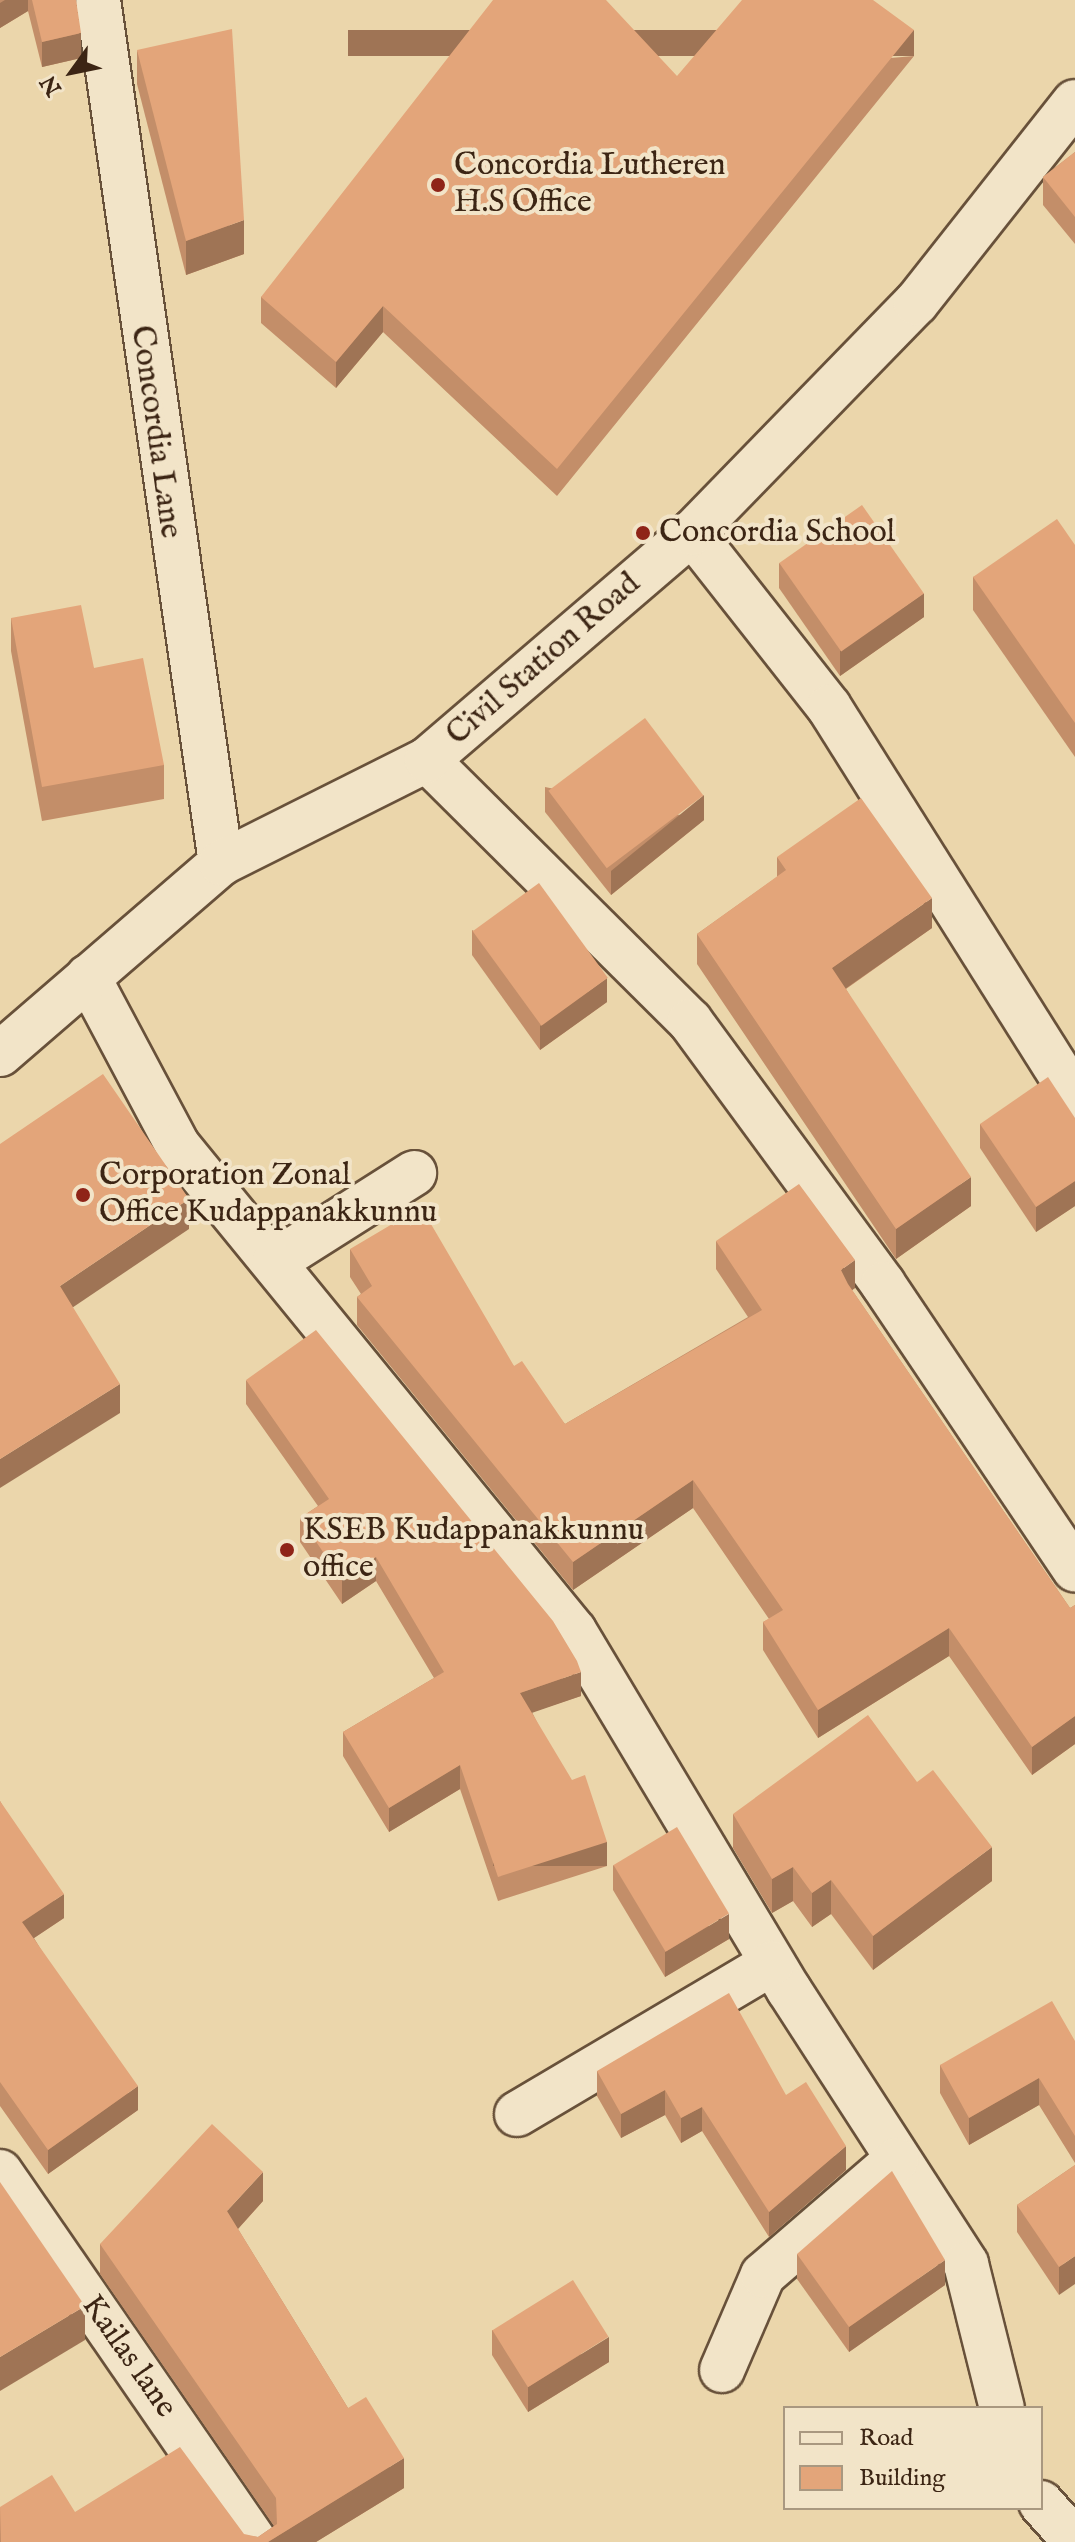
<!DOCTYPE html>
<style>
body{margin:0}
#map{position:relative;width:1075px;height:2542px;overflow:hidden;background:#ebd6ab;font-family:"IM FELL English",serif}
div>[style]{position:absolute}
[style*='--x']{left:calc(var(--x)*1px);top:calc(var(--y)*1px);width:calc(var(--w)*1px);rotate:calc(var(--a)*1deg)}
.roads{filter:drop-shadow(2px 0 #68513a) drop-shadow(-2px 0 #68513a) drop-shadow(0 2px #68513a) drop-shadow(0 -2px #68513a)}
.minor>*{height:44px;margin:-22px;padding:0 22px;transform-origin:22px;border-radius:22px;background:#f2e4c8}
.secondary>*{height:44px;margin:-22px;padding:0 22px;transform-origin:22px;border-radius:22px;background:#f2e4c8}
.wall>*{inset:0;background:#c38e69}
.shaded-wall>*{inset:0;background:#9f7455;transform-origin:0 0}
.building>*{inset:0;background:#e3a57a;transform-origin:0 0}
.dots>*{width:22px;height:22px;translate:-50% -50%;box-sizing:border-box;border:4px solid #f2e4c8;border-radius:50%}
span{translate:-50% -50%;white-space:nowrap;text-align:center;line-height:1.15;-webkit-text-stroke:8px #f2e4c8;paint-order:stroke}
.poi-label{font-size:32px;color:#3c2514}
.left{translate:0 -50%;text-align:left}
.street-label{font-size:32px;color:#3c2514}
.legend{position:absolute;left:783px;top:2406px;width:260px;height:104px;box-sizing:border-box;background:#f2e4c8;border:2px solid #a99880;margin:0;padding:10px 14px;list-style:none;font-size:24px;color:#3c2514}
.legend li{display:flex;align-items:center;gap:16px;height:40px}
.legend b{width:40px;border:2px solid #a99880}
.north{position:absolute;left:32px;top:32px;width:80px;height:80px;-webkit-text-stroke:6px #f2e4c8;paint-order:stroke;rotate:237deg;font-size:22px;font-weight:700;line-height:32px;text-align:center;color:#3c2514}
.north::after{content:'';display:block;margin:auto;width:28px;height:36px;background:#3c2514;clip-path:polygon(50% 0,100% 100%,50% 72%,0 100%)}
</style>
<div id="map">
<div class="roads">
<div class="minor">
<div style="--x:98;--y:0;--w:872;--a:81.89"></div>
<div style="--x:692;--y:533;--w:221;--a:51.8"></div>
<div style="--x:829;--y:707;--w:461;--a:57.8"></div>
<div style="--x:427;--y:760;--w:371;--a:44.8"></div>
<div style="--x:690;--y:1021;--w:326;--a:53.7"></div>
<div style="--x:883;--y:1284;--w:344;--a:56.1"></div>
<div style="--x:88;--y:977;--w:191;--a:62"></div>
<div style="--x:178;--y:1146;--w:626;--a:50.77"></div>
<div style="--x:574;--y:1631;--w:418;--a:59.1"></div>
<div style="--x:789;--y:1990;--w:326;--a:57.1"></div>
<div style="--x:966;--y:2264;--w:148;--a:76"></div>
<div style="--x:274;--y:1262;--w:166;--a:-32.4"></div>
<div style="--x:517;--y:2114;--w:296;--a:-30.6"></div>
<div style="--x:0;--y:2172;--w:449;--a:55.4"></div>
<div style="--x:722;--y:2370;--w:103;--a:-66.7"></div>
<div style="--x:763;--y:2275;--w:176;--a:-40.8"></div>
<div style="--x:1041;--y:2503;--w:51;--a:48.2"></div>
</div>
<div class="secondary">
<div style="--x:0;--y:1054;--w:292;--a:-40.8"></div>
<div style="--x:221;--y:863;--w:230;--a:-26.6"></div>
<div style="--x:427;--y:760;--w:349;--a:-40.6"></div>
<div style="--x:692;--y:533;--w:321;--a:-45.8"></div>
<div style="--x:916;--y:303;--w:256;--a:-51.7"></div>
</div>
</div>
<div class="wall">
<div style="clip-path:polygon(0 0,76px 0,81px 58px,42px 67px,28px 11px,0 28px)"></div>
<div style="clip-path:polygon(137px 50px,244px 254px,186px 275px,137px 84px)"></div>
<div style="clip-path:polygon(914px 56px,557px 496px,383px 332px,336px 388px,261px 323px,261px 297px,677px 76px)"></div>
<div style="clip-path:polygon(1075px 152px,1075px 244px,1043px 205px,1043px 177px)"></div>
<div style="clip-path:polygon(1075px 545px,1075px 757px,973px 610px,973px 577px)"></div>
<div style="clip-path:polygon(779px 563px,924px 617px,840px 676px,779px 588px)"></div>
<div style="clip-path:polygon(11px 618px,94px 668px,164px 765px,164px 799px,42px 821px,11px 651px)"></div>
<div style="clip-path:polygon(545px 787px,704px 820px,611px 895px,545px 812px)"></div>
<div style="clip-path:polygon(777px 857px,932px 928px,846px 989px,971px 1206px,896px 1259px,697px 964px,697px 934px,777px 877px)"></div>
<div style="clip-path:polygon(472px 930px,607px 1002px,540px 1050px,472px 955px)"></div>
<div style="clip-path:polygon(1075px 1118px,1075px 1206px,1036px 1232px,980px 1148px,980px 1124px)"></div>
<div style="clip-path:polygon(716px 1241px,855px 1288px,852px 1290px,1070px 1608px,1075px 1605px,1075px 1744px,1032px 1775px,949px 1656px,818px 1738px,763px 1650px,763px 1622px,769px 1619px,693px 1508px,573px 1590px,357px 1325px,357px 1297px,361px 1294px,350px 1277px,350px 1249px,514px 1366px,565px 1424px,748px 1317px,716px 1269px)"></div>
<div style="clip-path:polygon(246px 1380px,581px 1696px,532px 1712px,607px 1866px,498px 1901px,460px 1789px,389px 1832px,343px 1756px,343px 1732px,434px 1678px,376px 1581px,342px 1604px,300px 1542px,300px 1518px,318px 1506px,246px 1404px)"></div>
<div style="clip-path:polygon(0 1801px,64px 1918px,34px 1938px,138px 2110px,48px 2174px,0 2106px)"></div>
<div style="clip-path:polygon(733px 1814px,992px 1881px,873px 1970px,831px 1914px,812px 1927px,793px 1901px,772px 1913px,733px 1848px)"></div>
<div style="clip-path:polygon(613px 1865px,729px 1939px,665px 1977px,613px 1890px)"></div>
<div style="clip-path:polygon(1075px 2041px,1075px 2163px,1039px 2105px,969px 2145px,940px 2093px,940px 2065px)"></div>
<div style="clip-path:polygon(597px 2071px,786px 2095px,846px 2170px,769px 2237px,702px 2131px,681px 2143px,665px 2115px,621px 2138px,597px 2096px)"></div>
<div style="clip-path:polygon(1075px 2165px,1059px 2295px,1017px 2232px,1017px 2205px)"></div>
<div style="clip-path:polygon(263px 2201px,238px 2229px,348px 2408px,404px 2488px,316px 2542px,0 2542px,0 2507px,75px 2512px,258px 2537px,274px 2526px,100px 2274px,100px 2244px)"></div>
<div style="clip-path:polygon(797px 2254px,945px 2285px,849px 2352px,797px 2279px)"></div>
<div style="clip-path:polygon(492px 2330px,609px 2362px,528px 2412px,492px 2355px)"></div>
</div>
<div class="shaded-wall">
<div style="clip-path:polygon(5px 0,28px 0,28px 11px,0 28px,0 3px)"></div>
<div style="left:914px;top:30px;width:26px;height:566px;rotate:90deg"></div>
<div style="clip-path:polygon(81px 33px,81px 58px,42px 67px,42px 42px)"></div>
<div style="clip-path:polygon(244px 220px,244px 254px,186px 275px,186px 241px)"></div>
<div style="clip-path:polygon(383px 306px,383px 332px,336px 388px,336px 362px)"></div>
<div style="clip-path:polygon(924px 593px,924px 617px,840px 676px,840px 651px)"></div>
<div style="clip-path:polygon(704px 795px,704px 820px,611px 895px,611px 871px)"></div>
<div style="clip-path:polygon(932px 898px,932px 928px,832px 998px,832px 968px)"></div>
<div style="clip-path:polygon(607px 978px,607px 1002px,540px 1050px,540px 1026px)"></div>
<div style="clip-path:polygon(971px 1177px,971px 1206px,896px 1259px,896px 1229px)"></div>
<div style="clip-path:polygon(1075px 1181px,1075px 1206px,1036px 1232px,1036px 1207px)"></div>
<div style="clip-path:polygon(189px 1199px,189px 1229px,60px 1316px,60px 1286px)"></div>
<div style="clip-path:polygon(855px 1260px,855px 1288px,841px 1298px,841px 1270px)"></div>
<div style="clip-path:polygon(120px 1384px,120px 1413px,0 1488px,0 1459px)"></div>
<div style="clip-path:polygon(693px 1480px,693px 1508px,573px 1590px,573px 1562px)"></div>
<div style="clip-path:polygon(376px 1557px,376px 1581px,342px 1604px,342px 1580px)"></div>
<div style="clip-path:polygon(949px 1628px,949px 1656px,818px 1738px,818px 1710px)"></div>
<div style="clip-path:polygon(581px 1672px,581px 1696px,520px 1717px,520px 1693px)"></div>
<div style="clip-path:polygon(1075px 1716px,1075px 1744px,1032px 1775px,1032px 1747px)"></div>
<div style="clip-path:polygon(460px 1765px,460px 1789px,389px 1832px,389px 1808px)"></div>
<div style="left:607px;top:1842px;width:24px;height:114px;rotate:90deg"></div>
<div style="clip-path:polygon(992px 1847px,992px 1881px,873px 1970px,873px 1936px)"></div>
<div style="clip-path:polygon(793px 1867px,793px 1901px,772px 1913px,772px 1879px)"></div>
<div style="clip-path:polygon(831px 1880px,831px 1914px,812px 1927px,812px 1893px)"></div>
<div style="clip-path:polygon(64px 1894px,64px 1918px,22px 1946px,22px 1922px)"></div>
<div style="clip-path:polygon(729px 1914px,729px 1939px,665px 1977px,665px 1952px)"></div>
<div style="clip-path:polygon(1039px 2078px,1039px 2105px,969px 2145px,969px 2118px)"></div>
<div style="clip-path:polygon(138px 2086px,138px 2110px,48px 2174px,48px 2150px)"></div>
<div style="clip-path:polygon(665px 2090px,665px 2115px,621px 2138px,621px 2114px)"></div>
<div style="clip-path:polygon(702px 2107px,702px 2131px,681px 2143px,681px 2118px)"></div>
<div style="clip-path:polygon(846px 2146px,846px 2170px,769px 2237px,769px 2212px)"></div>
<div style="clip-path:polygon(263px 2172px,263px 2201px,227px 2241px,227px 2211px)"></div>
<div style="clip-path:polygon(1075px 2256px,1075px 2284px,1059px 2295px,1059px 2267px)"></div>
<div style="clip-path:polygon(945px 2260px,945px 2285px,849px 2352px,849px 2327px)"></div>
<div style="clip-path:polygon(85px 2306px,85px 2340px,0 2391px,0 2357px)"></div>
<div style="clip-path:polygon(609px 2337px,609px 2362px,528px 2412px,528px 2387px)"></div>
<div style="clip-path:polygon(404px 2458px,404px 2488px,316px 2542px,268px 2542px)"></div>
</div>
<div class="building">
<div style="clip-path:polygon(32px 0,76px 0,81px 33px,42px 42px)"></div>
<div style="clip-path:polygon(493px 0,606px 0,677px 76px,742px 0,873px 0,914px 30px,557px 469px,383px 306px,336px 362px,261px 297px)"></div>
<div style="clip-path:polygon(232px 29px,244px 220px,186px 241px,137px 50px)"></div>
<div style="clip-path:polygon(1075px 152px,1075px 217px,1043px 177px)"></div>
<div style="left:862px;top:505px;width:108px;height:101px;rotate:55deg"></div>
<div style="clip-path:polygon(1057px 519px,1075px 545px,1075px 723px,973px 577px)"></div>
<div style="clip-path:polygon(81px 605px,94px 668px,143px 658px,164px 765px,42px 787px,11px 618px)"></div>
<div style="left:645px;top:718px;width:97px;height:121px;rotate:53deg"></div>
<div style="clip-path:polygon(861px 798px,932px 898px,832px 968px,971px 1177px,896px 1229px,697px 934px,786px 870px,777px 857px)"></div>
<div style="left:539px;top:883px;width:117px;height:82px;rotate:54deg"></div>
<div style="clip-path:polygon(103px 1074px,189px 1199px,60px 1286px,120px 1384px,0 1459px,0 1144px)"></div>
<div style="clip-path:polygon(1048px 1077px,1075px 1118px,1075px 1181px,1036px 1207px,980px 1124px)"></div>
<div style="clip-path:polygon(799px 1184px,855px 1260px,841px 1270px,848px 1284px,1070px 1608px,1075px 1605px,1075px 1716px,1032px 1747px,949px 1628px,818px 1710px,763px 1622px,783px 1610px,693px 1480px,573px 1562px,357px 1297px,372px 1286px,350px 1249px,421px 1207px,514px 1366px,522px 1361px,565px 1424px,762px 1310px,716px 1241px)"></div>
<div style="clip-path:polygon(316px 1330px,553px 1621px,577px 1661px,581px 1672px,520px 1693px,572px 1780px,585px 1775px,607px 1842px,498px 1877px,460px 1765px,389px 1808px,343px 1732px,444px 1672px,376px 1557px,342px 1580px,300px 1518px,329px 1499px,246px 1380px)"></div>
<div style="clip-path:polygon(868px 1715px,917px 1782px,933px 1770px,992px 1847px,873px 1936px,831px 1880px,812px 1893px,793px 1867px,772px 1879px,733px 1814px)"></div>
<div style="clip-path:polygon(0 1801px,64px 1894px,22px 1922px,138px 2086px,48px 2150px,0 2082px)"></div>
<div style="left:677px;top:1827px;width:101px;height:74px;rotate:59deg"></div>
<div style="clip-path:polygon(729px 1993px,786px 2095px,806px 2082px,846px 2146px,769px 2212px,702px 2107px,681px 2118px,665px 2090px,621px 2114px,597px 2071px)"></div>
<div style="clip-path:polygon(1052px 2001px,1075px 2041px,1075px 2136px,1039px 2078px,969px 2118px,940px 2065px)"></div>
<div style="clip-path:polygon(212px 2124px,263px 2172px,227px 2211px,348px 2408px,366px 2397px,404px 2458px,268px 2542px,1px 2542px,0 2507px,52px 2475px,75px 2512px,180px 2447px,244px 2534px,258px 2537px,277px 2524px,276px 2498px,100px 2244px)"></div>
<div style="clip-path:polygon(1075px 2165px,1075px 2256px,1059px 2267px,1017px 2205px)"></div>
<div style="clip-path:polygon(892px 2171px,945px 2260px,849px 2327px,797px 2254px)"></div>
<div style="clip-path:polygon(0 2182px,85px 2306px,0 2357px)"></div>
<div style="left:573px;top:2280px;width:67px;height:95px;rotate:58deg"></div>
</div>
<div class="dots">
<div style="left:438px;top:185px;background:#8f2418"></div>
<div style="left:643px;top:533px;background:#8f2418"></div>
<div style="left:83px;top:1195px;background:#8f2418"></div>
<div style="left:287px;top:1550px;background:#8f2418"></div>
</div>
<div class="poi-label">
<span class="left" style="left:454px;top:185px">Concordia Lutheren<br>H.S Office</span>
<span class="left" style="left:659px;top:533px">Concordia School</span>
<span class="left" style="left:99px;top:1195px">Corporation Zonal<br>Office Kudappanakkunnu</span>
<span class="left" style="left:303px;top:1550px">KSEB Kudappanakkunnu<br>office</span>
</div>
<div class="street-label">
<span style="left:155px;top:432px;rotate:82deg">Concordia Lane</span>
<span style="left:544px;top:660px;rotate:-41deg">Civil Station Road</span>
<span style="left:128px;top:2357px;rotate:55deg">Kailas lane</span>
</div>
<ul class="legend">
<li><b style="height:10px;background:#f2e4c8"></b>Road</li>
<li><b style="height:22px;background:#e3a57a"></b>Building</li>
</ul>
<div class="north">N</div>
</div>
